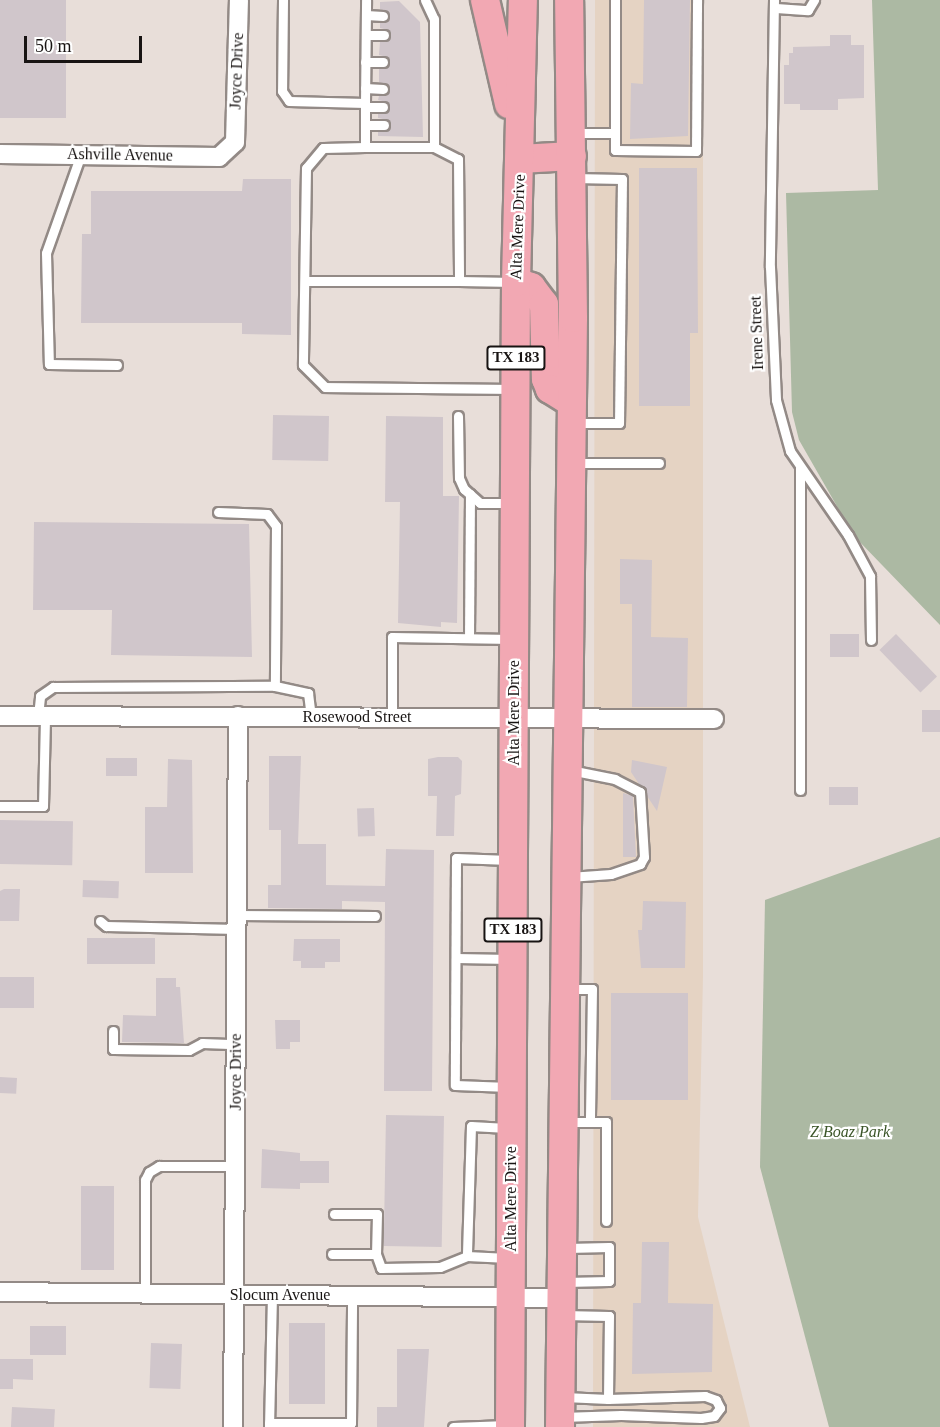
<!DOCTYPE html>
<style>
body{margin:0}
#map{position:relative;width:940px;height:1427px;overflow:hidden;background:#e8ded9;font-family:Georgia,serif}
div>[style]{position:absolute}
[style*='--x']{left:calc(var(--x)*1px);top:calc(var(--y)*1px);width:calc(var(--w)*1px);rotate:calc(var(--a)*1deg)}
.commercial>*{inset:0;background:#e5d3c3}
.green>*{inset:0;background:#acb9a3}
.building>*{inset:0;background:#d0c6cb;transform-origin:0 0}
.roads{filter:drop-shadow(2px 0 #938a86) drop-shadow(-2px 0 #938a86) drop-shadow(0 2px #938a86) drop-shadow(0 -2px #938a86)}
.service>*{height:9px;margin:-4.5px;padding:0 4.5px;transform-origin:4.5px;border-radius:4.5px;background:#fff}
.minor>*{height:18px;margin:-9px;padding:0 9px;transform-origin:9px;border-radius:9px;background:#fff}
.primary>*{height:28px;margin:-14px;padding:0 14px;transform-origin:14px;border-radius:14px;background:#f2a8b3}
span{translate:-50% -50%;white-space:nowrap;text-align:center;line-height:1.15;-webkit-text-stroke:4.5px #fff;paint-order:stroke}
.shield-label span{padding:2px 4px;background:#fff;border:2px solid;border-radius:4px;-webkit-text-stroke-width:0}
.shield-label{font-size:15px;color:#181413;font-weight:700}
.street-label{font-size:16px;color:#181413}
.park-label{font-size:16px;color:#3b5528;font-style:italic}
.scale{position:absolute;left:24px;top:36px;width:118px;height:27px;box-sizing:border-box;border:3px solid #181413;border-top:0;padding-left:8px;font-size:18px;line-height:21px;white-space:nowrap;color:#181413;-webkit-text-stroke:4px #fff;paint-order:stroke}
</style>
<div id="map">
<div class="commercial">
<div style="clip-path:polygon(595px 0,703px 0,703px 976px,698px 1217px,750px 1427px,593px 1427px)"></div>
</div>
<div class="green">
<div style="clip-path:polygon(872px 0,940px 0,940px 625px,854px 536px,799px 440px,792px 412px,786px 193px,878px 190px)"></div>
<div style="clip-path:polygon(940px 837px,940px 1427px,829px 1427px,760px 1167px,765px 900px)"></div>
</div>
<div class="building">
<div style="left:0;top:0;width:66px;height:118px"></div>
<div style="clip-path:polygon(644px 0,690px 0,688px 136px,630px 139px,631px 83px,643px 84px)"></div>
<div style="clip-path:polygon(399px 1px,420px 22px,423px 137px,378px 136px,378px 132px,387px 131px,391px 126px,388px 120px,378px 118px,378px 114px,386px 113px,390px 108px,387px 102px,378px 100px,379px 96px,387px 95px,390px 89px,379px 82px,379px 69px,390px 63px,387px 57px,379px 55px,380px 42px,391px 36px,388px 30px,380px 28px,380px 23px,387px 22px,390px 16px,380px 9px,380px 2px)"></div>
<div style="clip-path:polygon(830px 35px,851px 35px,851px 45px,864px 45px,864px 98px,838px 99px,838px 110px,800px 110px,800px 104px,784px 104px,784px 65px,789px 65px,789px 53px,793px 53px,793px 47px,830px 46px)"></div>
<div style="clip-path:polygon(639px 168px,697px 168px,698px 333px,690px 333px,690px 406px,639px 406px)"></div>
<div style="clip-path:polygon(243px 179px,291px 179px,291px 335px,242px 334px,242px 323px,81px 323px,82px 234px,91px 234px,91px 191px,242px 191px)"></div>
<div style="left:273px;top:415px;width:56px;height:45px;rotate:1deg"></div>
<div style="clip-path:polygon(386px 416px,443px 417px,443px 496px,459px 496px,457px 623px,441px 622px,441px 627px,398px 623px,400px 502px,385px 502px)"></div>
<div style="clip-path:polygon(34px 522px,249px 524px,252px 657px,111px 655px,112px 610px,33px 610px)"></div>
<div style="clip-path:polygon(620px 559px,652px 560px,651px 637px,688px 638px,687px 707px,632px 707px,632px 604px,620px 604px)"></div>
<div style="left:830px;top:634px;width:29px;height:23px"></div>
<div style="left:896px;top:634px;width:59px;height:23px;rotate:46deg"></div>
<div style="left:922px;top:710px;width:18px;height:22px"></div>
<div style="clip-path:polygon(269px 756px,301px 756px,298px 844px,326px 844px,326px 885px,385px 886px,386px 849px,434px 850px,432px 1091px,384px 1091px,385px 902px,342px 901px,342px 909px,268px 908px,268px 885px,281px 885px,281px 830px,269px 830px)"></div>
<div style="clip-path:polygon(438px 757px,458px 757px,462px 761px,461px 794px,455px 796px,454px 836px,436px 836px,437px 796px,428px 796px,428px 759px)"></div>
<div style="left:106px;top:758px;width:31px;height:18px"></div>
<div style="clip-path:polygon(168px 759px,192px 760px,193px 873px,145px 873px,145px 807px,167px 807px)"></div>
<div style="clip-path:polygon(632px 760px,667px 767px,657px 811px,631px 772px)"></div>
<div style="left:829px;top:787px;width:29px;height:18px"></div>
<div style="clip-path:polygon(623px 793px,633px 796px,636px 857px,623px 857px)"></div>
<div style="left:374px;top:808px;width:28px;height:17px;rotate:88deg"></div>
<div style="left:0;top:820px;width:73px;height:44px;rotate:1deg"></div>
<div style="left:83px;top:880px;width:36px;height:17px;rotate:2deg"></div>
<div style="clip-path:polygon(4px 889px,20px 889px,19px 921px,0 921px,0 891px)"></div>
<div style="clip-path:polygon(643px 901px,686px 902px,685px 968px,641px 968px,638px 930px,642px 930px)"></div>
<div style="left:87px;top:938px;width:68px;height:26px"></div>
<div style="clip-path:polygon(294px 939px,340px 939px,340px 962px,325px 962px,325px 968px,301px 968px,301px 961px,293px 961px)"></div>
<div style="left:0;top:977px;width:34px;height:31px"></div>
<div style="clip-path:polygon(156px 978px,176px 978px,176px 987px,180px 987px,184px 1043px,122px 1042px,123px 1015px,156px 1016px)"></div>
<div style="left:611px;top:993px;width:77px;height:107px"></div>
<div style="clip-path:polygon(275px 1020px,300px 1020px,300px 1042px,290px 1042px,290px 1049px,276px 1049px)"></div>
<div style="left:0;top:1077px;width:17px;height:16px;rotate:3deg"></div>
<div style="left:386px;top:1115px;width:58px;height:131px;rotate:1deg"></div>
<div style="clip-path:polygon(262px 1149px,300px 1153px,300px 1161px,329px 1161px,329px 1183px,300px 1183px,300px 1189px,261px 1188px)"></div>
<div style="left:81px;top:1186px;width:33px;height:84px"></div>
<div style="clip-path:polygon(642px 1242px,669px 1242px,668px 1303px,713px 1304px,712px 1372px,632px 1374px,633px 1303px,641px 1303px)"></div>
<div style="left:289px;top:1323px;width:36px;height:81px"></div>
<div style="left:30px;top:1326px;width:36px;height:29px"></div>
<div style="left:151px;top:1343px;width:31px;height:45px;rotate:2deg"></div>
<div style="clip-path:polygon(397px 1349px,429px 1349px,424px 1427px,377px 1427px,377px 1407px,397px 1407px)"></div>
<div style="clip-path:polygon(0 1359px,33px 1359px,33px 1380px,13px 1379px,13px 1389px,0 1389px)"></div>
<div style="left:12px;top:1407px;width:43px;height:20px;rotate:3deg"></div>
</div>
<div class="roads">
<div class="service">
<div style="--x:283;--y:0;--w:91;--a:90.6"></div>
<div style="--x:282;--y:91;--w:12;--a:55"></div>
<div style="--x:289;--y:101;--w:76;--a:1.5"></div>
<div style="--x:365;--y:103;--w:44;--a:90"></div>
<div style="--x:365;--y:147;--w:42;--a:178.6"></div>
<div style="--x:323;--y:148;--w:26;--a:130"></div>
<div style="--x:306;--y:168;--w:197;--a:90.9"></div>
<div style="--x:303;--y:365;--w:31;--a:45"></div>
<div style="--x:325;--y:387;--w:186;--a:0.6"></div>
<div style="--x:425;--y:0;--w:21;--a:65"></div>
<div style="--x:434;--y:19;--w:128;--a:90"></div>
<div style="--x:434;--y:147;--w:27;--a:27"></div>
<div style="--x:458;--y:159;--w:122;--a:89.5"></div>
<div style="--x:459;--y:281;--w:55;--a:1"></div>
<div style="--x:615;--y:0;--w:150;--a:90"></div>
<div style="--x:615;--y:150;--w:81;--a:0.7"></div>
<div style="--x:696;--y:151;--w:151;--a:-89.6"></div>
<div style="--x:774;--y:0;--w:267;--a:90.9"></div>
<div style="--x:770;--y:267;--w:133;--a:87.4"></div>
<div style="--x:776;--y:400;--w:53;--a:74.6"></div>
<div style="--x:790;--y:451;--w:102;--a:55.4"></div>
<div style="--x:848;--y:535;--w:47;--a:61.8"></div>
<div style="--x:870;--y:576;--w:64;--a:89.1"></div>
<div style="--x:776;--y:8;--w:32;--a:4"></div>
<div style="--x:808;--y:10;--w:12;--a:-59"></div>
<div style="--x:366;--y:15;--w:17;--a:3"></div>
<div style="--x:366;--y:35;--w:18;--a:0"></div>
<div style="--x:365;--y:62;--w:18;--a:0"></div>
<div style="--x:365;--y:88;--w:18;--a:3"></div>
<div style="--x:365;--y:103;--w:103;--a:-89.4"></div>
<div style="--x:365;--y:107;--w:18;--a:0"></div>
<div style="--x:365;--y:125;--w:19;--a:0"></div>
<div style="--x:574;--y:133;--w:41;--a:0"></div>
<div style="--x:365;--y:147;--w:69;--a:0"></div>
<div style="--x:81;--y:154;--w:105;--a:109.5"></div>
<div style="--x:46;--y:253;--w:111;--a:88.5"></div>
<div style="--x:49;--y:364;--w:68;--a:0.8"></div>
<div style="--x:574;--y:178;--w:48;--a:1.2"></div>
<div style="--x:622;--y:179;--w:244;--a:90.7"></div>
<div style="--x:619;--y:423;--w:43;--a:180"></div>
<div style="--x:305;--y:281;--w:154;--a:0"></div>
<div style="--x:458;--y:416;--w:62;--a:89.1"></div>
<div style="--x:459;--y:478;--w:12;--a:66"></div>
<div style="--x:464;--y:489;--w:21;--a:41"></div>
<div style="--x:480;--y:503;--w:32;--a:0"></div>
<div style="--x:576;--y:463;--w:83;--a:0"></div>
<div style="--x:800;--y:468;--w:322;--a:90"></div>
<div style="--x:218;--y:512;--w:49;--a:2.3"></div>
<div style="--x:267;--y:514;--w:15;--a:53"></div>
<div style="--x:276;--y:526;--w:160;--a:90.4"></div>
<div style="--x:469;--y:638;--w:144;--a:-89.6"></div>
<div style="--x:38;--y:716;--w:20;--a:-84"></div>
<div style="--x:40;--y:696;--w:16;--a:-35"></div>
<div style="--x:53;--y:687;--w:222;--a:-0.3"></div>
<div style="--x:275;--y:686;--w:34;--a:12"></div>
<div style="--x:308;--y:693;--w:24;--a:83"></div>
<div style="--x:392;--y:717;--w:80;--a:-90"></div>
<div style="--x:392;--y:637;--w:120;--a:1"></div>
<div style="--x:0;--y:806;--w:43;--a:0"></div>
<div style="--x:43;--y:806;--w:90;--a:-88.7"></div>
<div style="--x:509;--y:860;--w:53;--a:-177.8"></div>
<div style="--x:456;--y:858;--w:227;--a:90.3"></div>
<div style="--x:455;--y:1085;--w:54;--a:2.1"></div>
<div style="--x:569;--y:877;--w:42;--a:-4.1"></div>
<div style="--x:611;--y:874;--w:31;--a:-19"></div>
<div style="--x:640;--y:864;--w:8;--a:-60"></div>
<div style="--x:644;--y:857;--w:65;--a:-93.5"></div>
<div style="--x:640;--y:792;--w:28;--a:-153"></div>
<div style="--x:615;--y:779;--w:46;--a:-168.7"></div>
<div style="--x:237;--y:915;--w:138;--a:0.4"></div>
<div style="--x:100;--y:921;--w:8;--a:40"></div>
<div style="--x:106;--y:926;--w:131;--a:1.3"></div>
<div style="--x:456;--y:958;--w:54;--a:1.1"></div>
<div style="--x:568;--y:989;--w:24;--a:0"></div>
<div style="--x:592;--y:989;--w:133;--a:90.9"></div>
<div style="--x:113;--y:1031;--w:18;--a:90"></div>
<div style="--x:113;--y:1049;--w:76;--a:0.8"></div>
<div style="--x:189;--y:1050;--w:15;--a:-28"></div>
<div style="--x:202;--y:1043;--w:34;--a:2"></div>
<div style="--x:568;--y:1122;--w:38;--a:0"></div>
<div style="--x:606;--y:1122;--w:99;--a:90"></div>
<div style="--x:507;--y:1128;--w:36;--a:-177"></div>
<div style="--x:471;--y:1126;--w:130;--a:91.8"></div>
<div style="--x:467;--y:1256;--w:41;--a:2.8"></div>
<div style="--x:334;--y:1214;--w:43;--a:0"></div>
<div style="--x:377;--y:1214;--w:40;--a:91.4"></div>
<div style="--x:376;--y:1254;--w:15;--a:70"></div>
<div style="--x:381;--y:1268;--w:59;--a:-1"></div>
<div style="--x:440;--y:1267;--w:29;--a:-22"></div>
<div style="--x:332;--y:1254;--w:44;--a:0"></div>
<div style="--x:565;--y:1282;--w:44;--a:-1.3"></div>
<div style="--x:609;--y:1281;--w:34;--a:-90"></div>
<div style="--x:609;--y:1247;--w:42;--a:178.6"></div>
<div style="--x:145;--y:1294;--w:114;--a:-90"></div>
<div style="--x:145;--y:1180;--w:9;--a:-63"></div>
<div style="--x:149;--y:1172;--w:12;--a:-31"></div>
<div style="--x:159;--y:1166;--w:77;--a:0"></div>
<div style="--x:563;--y:1315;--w:46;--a:1.2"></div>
<div style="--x:609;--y:1316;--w:83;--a:90.7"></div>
<div style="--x:608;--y:1399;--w:44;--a:-177.4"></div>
<div style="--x:562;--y:1417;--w:59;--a:-1.9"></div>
<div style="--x:621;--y:1415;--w:80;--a:2.1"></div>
<div style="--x:701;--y:1418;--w:13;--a:-9"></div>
<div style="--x:714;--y:1416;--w:10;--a:-53"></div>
<div style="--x:720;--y:1408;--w:9;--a:-117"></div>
<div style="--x:716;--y:1400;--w:12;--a:-160"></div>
<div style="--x:705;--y:1396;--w:97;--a:178.2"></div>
<div style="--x:269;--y:1423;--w:82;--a:0"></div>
<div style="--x:351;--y:1423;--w:127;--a:-89.5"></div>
<div style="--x:269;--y:1427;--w:132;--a:-88.7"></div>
<div style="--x:453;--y:1427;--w:54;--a:-2.1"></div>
</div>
<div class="minor">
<div style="--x:0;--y:154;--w:219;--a:0.8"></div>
<div style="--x:219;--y:157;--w:22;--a:-43"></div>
<div style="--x:235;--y:142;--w:142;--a:-88.4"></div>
<div style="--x:0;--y:716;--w:714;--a:0.24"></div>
<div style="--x:0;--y:1292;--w:561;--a:0.61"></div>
<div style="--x:233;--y:1427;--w:711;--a:-89.6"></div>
</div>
<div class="primary">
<div style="--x:485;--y:0;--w:107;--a:77"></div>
<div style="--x:520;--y:159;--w:52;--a:-3.3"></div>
<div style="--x:516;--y:282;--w:16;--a:18"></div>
<div style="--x:531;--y:287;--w:21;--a:53"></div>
<div style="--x:544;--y:304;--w:75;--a:88.5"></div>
<div style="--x:546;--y:379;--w:11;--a:68"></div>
<div style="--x:550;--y:389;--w:25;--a:32"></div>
<div style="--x:510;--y:1427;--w:1145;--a:-89.7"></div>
<div style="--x:516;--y:282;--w:282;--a:-88.6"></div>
<div style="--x:560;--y:1427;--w:1109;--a:-89.33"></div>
<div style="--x:573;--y:318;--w:318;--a:-90.7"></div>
</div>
</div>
<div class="shield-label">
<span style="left:516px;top:358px">TX 183</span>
<span style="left:513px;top:930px">TX 183</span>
</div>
<div class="street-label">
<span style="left:237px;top:71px;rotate:-88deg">Joyce Drive</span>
<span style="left:120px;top:155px;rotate:1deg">Ashville Avenue</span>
<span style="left:518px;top:227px;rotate:-88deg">Alta Mere Drive</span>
<span style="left:757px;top:333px;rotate:-92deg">Irene Street</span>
<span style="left:514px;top:713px;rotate:-90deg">Alta Mere Drive</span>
<span style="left:357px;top:717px">Rosewood Street</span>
<span style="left:236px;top:1072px;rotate:-90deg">Joyce Drive</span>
<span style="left:511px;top:1199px;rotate:-90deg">Alta Mere Drive</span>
<span style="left:280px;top:1295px">Slocum Avenue</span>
</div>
<div class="park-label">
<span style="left:850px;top:1132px">Z Boaz Park</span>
</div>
<div class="scale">50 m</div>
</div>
